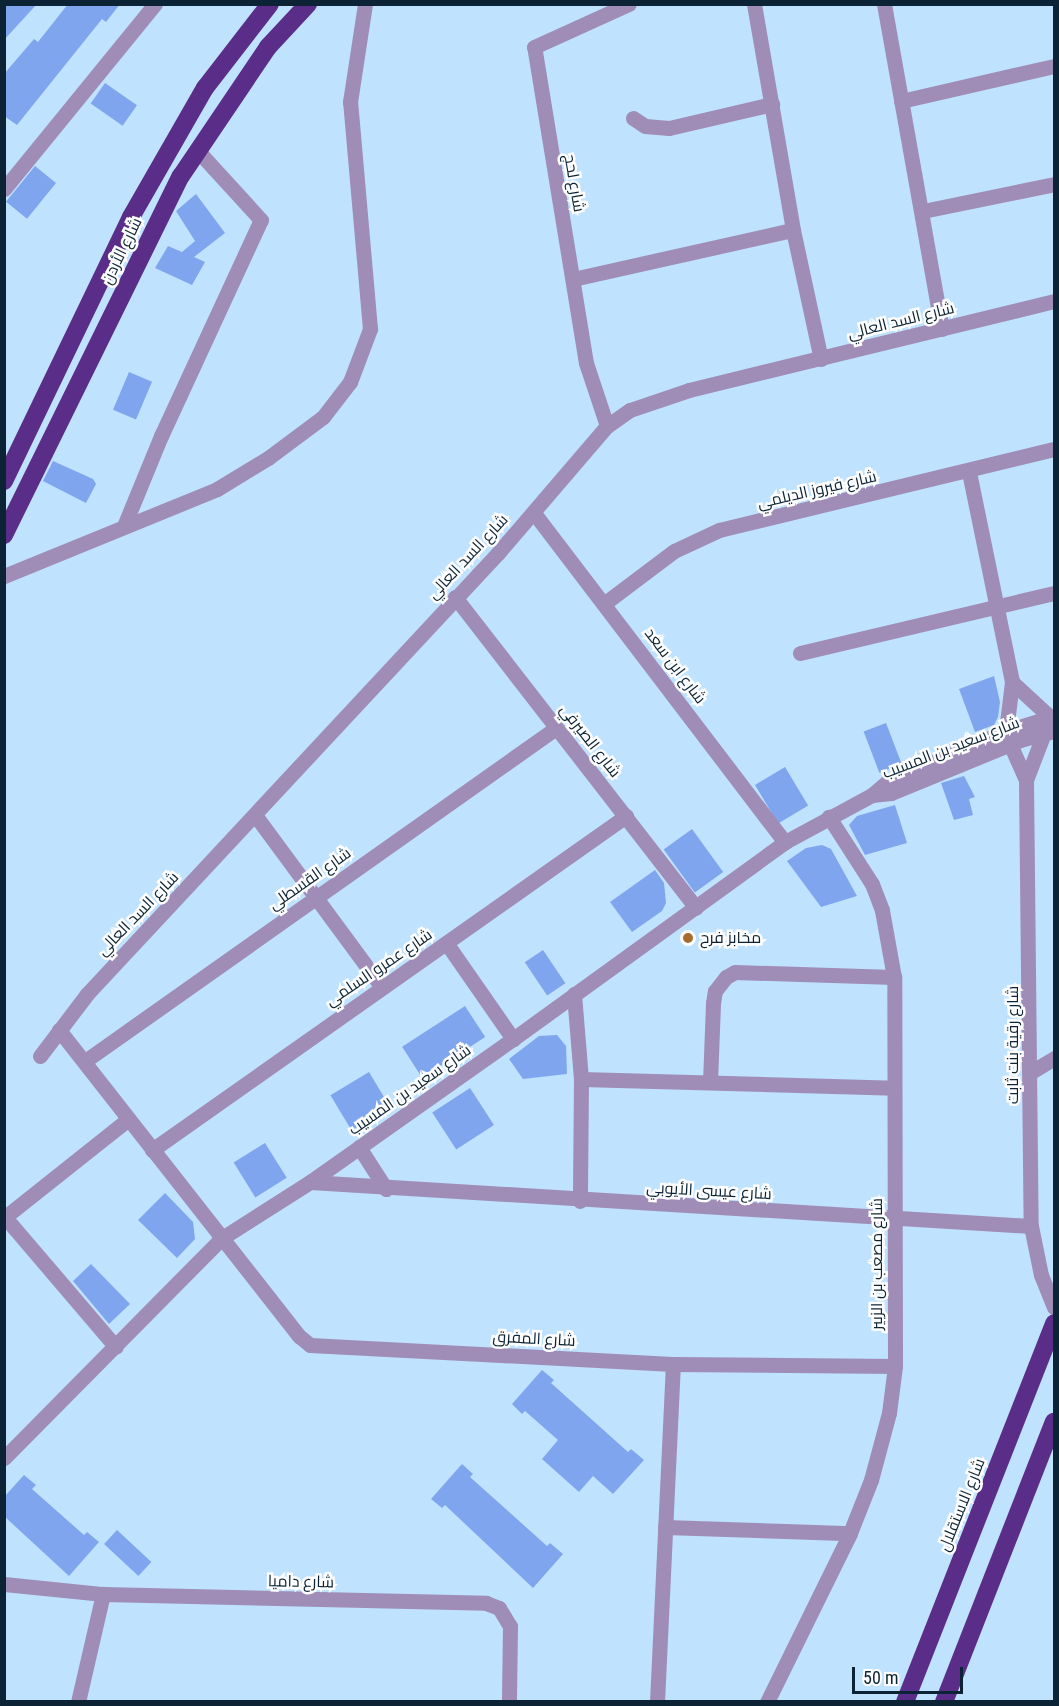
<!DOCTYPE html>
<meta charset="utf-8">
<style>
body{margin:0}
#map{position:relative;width:1059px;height:1706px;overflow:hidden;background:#bfe2fe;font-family:"Roboto Condensed",Cairo,sans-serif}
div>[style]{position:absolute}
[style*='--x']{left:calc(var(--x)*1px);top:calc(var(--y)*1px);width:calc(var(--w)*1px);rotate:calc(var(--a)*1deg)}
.building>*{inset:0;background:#80a5ef;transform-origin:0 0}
.minor>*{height:15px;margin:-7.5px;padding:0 7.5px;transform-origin:7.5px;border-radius:7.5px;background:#9f8db8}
.highway>*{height:18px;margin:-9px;padding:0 9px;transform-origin:9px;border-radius:9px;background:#5a2d88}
.dots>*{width:16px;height:16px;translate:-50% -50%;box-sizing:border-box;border:3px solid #fefefe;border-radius:50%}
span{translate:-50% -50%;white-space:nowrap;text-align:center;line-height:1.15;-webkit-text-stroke:5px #fefefe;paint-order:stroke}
.street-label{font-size:16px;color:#0b2334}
.poi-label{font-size:16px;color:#0b2334}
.left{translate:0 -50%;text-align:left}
.frame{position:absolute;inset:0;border:6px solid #0b2334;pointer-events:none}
.scale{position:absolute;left:852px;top:1667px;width:111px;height:27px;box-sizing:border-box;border:3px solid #0b2334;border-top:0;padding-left:8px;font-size:18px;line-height:21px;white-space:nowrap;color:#0b2334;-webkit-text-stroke:4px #fefefe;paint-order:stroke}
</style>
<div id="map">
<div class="building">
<div style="clip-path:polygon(4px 4px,37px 4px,4px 40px)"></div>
<div style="clip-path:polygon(68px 4px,120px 4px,106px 22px,102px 19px,17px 125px,4px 116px,4px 74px,34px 39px,38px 42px)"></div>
<div style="left:105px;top:83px;width:39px;height:25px;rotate:35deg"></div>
<div style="left:35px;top:166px;width:27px;height:46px;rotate:39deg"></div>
<div style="clip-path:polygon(196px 194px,225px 233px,194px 257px,205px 262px,192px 285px,155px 268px,168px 246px,182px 252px,195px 241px,176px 211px)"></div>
<div style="left:129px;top:372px;width:25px;height:41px;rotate:23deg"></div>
<div style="clip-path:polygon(53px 461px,93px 479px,96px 484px,86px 503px,43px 481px)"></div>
<div style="clip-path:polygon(994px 676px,1000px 702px,998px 717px,994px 725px,975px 732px,959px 689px)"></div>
<div style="left:886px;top:723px;width:44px;height:24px;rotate:69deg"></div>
<div style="left:785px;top:767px;width:45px;height:35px;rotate:59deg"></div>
<div style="clip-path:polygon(964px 776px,975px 797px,969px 799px,973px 815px,954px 820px,941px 783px)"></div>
<div style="clip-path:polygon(895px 805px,907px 843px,865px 855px,849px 825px,857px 816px)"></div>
<div style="left:692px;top:829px;width:53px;height:35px;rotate:54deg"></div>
<div style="clip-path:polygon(822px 845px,831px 849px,857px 896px,821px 907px,787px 861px,806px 848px)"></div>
<div style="clip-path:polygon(655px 870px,664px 883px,666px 903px,662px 911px,632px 932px,610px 902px)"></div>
<div style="left:543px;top:950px;width:40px;height:22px;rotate:56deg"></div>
<div style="left:465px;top:1006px;width:37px;height:75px;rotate:57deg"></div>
<div style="clip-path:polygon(557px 1035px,566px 1046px,567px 1074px,523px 1079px,509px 1059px,539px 1036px)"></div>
<div style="left:369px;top:1072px;width:41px;height:45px;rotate:59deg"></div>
<div style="left:470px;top:1088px;width:44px;height:45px;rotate:57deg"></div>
<div style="left:265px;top:1143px;width:41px;height:37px;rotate:58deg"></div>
<div style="clip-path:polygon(165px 1193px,193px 1222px,195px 1239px,177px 1258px,138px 1220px)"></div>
<div style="clip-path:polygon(91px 1264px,130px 1304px,109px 1324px,73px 1281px)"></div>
<div style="clip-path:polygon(542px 1370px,554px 1380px,551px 1383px,628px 1452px,631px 1449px,644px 1460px,613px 1494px,593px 1476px,579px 1492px,542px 1459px,558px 1440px,525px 1411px,522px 1414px,512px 1404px)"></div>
<div style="clip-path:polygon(462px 1464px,473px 1474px,470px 1477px,547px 1546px,550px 1543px,563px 1554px,533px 1588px,445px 1505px,442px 1508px,431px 1499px)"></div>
<div style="clip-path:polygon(24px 1475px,36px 1485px,32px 1489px,84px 1535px,87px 1532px,99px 1542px,69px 1576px,4px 1516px,4px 1497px)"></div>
<div style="left:117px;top:1530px;width:47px;height:19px;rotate:43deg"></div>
</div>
<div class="minor">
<div style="--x:754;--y:4;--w:229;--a:80.2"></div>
<div style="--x:793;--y:230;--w:132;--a:77.8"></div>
<div style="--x:884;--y:4;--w:330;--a:79.9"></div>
<div style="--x:901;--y:101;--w:157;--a:-12.9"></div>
<div style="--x:633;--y:118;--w:14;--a:34"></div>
<div style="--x:645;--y:126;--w:24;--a:5"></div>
<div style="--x:669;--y:128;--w:106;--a:-13.1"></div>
<div style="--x:4;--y:189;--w:239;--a:-50.8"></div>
<div style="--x:923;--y:211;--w:134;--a:-11.6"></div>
<div style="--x:573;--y:279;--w:225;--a:-12.6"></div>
<div style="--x:607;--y:426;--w:66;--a:-108.4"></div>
<div style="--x:586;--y:363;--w:320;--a:-99.3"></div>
<div style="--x:534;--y:47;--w:104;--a:-24.4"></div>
<div style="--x:969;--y:472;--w:214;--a:78.4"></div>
<div style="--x:1012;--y:682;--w:49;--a:97"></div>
<div style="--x:534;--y:513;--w:414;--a:52.7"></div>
<div style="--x:124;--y:526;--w:97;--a:-67.7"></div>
<div style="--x:161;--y:436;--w:238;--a:-65.2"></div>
<div style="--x:261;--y:220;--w:95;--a:-132.4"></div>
<div style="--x:4;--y:576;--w:230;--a:-22.2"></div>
<div style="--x:217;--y:489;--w:60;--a:-31.3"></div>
<div style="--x:268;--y:458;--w:69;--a:-36.7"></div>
<div style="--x:323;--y:417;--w:44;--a:-52.4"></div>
<div style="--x:350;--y:382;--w:57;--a:-69.3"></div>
<div style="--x:370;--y:329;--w:228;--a:-95"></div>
<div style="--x:350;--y:102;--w:99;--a:-81.3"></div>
<div style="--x:455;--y:597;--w:393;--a:52.2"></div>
<div style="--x:605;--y:603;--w:86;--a:-37"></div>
<div style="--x:674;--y:551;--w:50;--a:-25"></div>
<div style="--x:719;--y:530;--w:345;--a:-13.6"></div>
<div style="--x:800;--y:653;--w:261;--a:-13.3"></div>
<div style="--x:1012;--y:682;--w:52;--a:42.6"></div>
<div style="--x:1010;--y:744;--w:39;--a:66"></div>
<div style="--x:1026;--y:780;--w:446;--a:89.4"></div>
<div style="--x:1031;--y:1226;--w:50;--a:78.5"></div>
<div style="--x:1041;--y:1275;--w:35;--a:68"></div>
<div style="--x:1026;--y:780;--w:50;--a:-69"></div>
<div style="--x:872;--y:795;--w:19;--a:-6"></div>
<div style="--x:891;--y:793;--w:139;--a:-22.3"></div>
<div style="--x:1020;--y:740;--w:35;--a:-15"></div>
<div style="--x:255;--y:815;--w:212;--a:53.6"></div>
<div style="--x:447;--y:944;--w:116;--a:55.2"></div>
<div style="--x:574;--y:994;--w:85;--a:85.3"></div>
<div style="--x:581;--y:1079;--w:122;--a:90.5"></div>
<div style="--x:59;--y:1030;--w:389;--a:51.9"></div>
<div style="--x:299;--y:1336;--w:14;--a:39"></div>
<div style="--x:310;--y:1345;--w:363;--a:3"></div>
<div style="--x:673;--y:1364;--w:222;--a:0.5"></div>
<div style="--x:40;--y:1056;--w:78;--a:-52.8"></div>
<div style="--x:87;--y:994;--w:603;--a:-47.02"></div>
<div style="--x:498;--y:553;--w:167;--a:-49.4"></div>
<div style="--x:607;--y:426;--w:28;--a:-35"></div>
<div style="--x:630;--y:410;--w:62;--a:-18.7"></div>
<div style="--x:689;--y:390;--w:376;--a:-13.7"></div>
<div style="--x:85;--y:1061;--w:577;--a:-35.26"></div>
<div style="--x:1031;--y:1072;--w:27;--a:-31"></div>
<div style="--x:581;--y:1079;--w:313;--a:1.6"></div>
<div style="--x:710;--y:1082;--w:79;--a:-87.8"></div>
<div style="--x:713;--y:1003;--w:12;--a:-81"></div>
<div style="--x:715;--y:991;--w:18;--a:-52"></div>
<div style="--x:726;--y:977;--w:10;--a:-29"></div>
<div style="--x:735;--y:972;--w:159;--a:1.8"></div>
<div style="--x:359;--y:1147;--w:50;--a:57.3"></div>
<div style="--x:152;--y:1150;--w:580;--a:-35.17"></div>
<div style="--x:310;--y:1182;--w:722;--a:3.49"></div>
<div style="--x:4;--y:1216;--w:172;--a:49.5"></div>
<div style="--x:5;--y:1217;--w:157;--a:-38.5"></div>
<div style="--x:4;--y:1458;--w:310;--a:-45.3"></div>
<div style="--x:222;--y:1238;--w:104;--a:-32.5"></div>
<div style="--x:310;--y:1182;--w:248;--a:-35.2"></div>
<div style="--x:513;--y:1039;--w:336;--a:-35.9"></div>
<div style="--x:785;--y:842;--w:99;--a:-28.4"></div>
<div style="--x:872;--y:795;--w:20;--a:-41"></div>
<div style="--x:887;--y:782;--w:129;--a:-23.2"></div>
<div style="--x:1006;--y:731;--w:50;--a:-17.4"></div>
<div style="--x:665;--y:1527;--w:185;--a:1.9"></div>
<div style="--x:4;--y:1584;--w:100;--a:5.8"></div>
<div style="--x:103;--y:1594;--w:383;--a:1.3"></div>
<div style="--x:486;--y:1603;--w:14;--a:21"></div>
<div style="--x:499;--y:1608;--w:21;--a:59"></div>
<div style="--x:510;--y:1626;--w:76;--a:90.8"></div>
<div style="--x:78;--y:1702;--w:111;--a:-77"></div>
<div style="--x:657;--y:1702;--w:338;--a:-87.3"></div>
<div style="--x:767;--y:1702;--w:188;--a:-63.8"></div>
<div style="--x:850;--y:1533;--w:57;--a:-68.4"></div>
<div style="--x:871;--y:1480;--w:69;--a:-75"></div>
<div style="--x:889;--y:1413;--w:47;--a:-82.7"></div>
<div style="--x:895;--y:1366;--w:389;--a:-90.1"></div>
<div style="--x:894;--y:977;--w:68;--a:-100.2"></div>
<div style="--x:882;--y:910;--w:28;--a:-111"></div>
<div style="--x:872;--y:884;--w:80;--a:-122.7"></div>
</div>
<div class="highway">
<div style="--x:4;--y:481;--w:293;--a:-64.3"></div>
<div style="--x:131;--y:217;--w:149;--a:-60.2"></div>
<div style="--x:205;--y:88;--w:106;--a:-52.3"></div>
<div style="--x:4;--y:535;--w:400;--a:-63.8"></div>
<div style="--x:181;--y:176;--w:156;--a:-56"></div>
<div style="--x:268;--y:47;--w:59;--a:-47.1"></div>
<div style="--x:905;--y:1702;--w:407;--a:-68.5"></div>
<div style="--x:944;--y:1702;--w:301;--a:-68.6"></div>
</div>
<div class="dots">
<div style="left:688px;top:938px;background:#a66b2d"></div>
</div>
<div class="street-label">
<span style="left:574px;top:183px;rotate:80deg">شارع لحج</span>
<span style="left:122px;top:251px;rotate:-64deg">شارع الأردن</span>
<span style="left:901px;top:321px;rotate:-14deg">شارع السد العالي</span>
<span style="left:817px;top:490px;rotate:-13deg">شارع فيروز الديلمي</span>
<span style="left:468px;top:557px;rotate:-47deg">شارع السد العالي</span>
<span style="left:675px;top:666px;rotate:53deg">شارع ابن سعد</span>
<span style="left:590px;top:741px;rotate:52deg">شارع الصيرفي</span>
<span style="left:951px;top:748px;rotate:-21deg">شارع سعيد بن المسيب</span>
<span style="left:310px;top:879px;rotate:-35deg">شارع القسطلي</span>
<span style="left:138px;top:914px;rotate:-46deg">شارع السد العالي</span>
<span style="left:379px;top:968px;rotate:-34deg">شارع عمرو السلمي</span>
<span style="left:1013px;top:1045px;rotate:-90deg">شارع رقية بنت ثابت</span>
<span style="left:410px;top:1090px;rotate:-35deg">شارع سعيد بن المسيب</span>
<span style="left:709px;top:1191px;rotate:3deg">شارع عيسى الأيوبي</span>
<span style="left:877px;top:1264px;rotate:-90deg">شارع مصعب بن الزبير</span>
<span style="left:534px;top:1339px;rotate:3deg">شارع المفرق</span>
<span style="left:962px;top:1505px;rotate:-68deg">شارع الاستقلال</span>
<span style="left:301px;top:1582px;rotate:1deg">شارع داميا</span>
</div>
<div class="poi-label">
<span class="left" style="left:700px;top:938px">مخابز فرح</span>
</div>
<div class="frame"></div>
<div class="scale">50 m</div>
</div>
